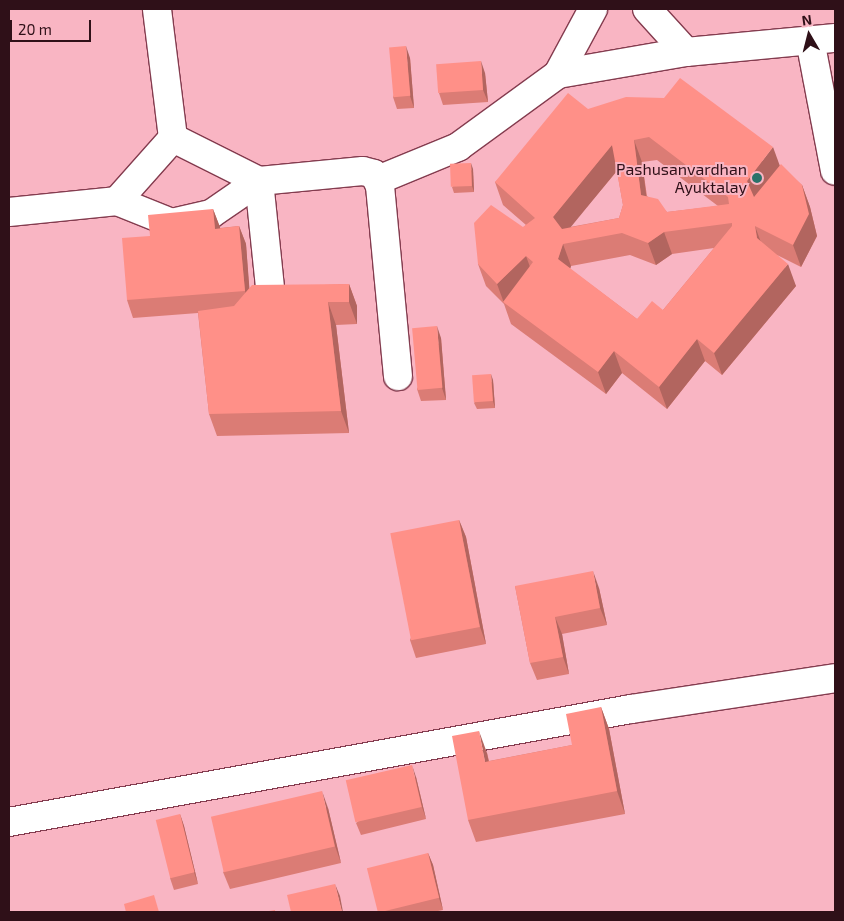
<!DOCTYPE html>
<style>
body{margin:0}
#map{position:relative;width:844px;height:921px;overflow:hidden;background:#f9b5c3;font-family:"Exo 2",sans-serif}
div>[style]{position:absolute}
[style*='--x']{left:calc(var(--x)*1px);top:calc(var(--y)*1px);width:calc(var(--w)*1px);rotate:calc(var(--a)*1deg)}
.roads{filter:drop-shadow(1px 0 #843c4f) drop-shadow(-1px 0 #843c4f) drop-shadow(0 1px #843c4f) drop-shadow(0 -1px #843c4f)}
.minor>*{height:28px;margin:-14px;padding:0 14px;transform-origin:14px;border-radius:14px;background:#fff}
.wall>*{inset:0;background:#db7c75}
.shaded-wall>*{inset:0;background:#b2655f}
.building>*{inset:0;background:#ff9088;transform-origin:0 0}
.dots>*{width:14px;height:14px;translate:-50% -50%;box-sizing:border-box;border:2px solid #f9b5c3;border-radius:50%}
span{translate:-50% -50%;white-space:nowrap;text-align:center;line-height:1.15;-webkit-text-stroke:4px #f9b5c3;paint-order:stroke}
.poi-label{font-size:16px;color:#2f1018}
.right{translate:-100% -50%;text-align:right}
.frame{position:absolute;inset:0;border:10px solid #2f1018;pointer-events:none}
.north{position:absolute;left:784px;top:10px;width:50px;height:50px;-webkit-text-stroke:4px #f9b5c3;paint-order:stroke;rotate:352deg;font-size:14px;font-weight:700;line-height:20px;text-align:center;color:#2f1018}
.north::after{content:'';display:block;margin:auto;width:18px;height:22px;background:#2f1018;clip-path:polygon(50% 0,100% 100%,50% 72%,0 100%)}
.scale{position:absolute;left:10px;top:20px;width:81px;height:22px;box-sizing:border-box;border:2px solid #2f1018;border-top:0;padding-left:6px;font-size:15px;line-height:18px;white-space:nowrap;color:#2f1018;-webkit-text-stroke:4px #f9b5c3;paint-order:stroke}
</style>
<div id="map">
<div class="roads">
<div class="minor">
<div style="--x:810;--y:40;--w:133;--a:79.2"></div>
<div style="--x:686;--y:52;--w:150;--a:-5.4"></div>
<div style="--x:558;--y:74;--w:130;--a:-9.8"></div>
<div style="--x:686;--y:52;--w:58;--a:-132.2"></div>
<div style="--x:173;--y:138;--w:96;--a:26.6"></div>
<div style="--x:259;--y:181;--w:104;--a:-5.5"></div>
<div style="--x:363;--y:171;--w:11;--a:15"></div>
<div style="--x:374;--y:174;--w:13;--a:63"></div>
<div style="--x:380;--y:186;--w:191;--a:84.6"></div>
<div style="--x:378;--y:180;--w:87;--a:-22.4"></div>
<div style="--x:458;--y:147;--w:124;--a:-36.1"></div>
<div style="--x:558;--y:74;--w:74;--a:-61.7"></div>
<div style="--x:117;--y:201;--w:59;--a:21.8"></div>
<div style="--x:172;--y:223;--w:40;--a:-13"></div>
<div style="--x:211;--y:214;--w:58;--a:-34.5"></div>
<div style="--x:259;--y:181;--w:107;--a:84.1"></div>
<div style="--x:9;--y:212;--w:109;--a:-5.8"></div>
<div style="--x:117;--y:201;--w:84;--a:-48.4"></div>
<div style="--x:173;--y:138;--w:130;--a:-97.1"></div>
<div style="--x:9;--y:822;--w:632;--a:-10.3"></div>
<div style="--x:631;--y:709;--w:206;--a:-8.6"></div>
</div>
</div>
<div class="wall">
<div style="clip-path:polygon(410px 58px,414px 108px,397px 109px,393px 97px)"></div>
<div style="clip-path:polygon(485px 73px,488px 102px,443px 105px,439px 93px)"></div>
<div style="clip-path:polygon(evenodd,588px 109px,780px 166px,802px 185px,810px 207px,817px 236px,801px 267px,777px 255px,796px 286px,722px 375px,705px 361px,667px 409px,622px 373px,606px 394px,511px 324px,504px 304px,486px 286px,478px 264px,526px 225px,503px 205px,495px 182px,588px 109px,657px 160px,718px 206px,667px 212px,647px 196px,642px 162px,657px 160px,588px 109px,617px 171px,623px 205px,619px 218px,570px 227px,617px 171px,588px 109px,714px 248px,663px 310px,637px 319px,570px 269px,571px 266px,630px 255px,656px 265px,672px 254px,714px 248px)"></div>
<div style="clip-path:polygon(473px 169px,474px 192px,454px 193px,452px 187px)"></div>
<div style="clip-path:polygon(213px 209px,220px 228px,239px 226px,246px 244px,249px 288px,349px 284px,357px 306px,357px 324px,336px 325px,349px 433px,217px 436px,209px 414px,198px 313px,133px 318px,127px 300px,150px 236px)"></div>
<div style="clip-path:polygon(441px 338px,446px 400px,421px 401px,417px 389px)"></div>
<div style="clip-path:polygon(493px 380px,495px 408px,477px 409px,474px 403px)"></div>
<div style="clip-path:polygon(459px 520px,466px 537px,486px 644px,416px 658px,410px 640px)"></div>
<div style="clip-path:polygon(515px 586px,599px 588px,607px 625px,562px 634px,569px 674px,537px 680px,530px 663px)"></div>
<div style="clip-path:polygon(601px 707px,609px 729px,625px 814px,476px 842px,468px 820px,487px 753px,489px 761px,572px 745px)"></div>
<div style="clip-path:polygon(416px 777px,426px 819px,361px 835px,356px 823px)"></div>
<div style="clip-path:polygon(328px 808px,341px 863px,230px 889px,223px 872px)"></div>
<div style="clip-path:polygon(180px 814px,184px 826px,198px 884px,174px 890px,170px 878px)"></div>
<div style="clip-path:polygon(428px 853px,433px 865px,443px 910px,433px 912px,377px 912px)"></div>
</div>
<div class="shaded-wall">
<div style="clip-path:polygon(406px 46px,410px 58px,414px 108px,410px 96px)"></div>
<div style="clip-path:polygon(481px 61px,485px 73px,488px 102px,483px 90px)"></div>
<div style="clip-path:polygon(634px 140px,642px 162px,649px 217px,641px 195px)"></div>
<div style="clip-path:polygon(612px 145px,620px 167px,561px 239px,553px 217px)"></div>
<div style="clip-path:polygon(773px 147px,781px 169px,755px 203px,747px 181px)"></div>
<div style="clip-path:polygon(471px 163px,473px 169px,474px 192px,472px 186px)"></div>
<div style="clip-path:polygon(802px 185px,810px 207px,817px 236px,801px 267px,793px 245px)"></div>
<div style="clip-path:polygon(213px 209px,220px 227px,221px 246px,215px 229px)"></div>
<div style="clip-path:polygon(239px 226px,246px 244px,251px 309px,245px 291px)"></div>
<div style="clip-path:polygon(755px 226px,763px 248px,757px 238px)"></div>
<div style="clip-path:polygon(664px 232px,672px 254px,656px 265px,648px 243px)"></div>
<div style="clip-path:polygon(563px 244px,571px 266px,566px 281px,558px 259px)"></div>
<div style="clip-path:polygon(526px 256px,534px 278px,504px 303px,497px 284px)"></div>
<div style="clip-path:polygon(788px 264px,796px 286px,722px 375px,714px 353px)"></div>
<div style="clip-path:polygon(349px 284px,357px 306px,357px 324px,349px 302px)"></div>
<div style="clip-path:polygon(328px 302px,336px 325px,349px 433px,341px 411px)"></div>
<div style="clip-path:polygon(437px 326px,441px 338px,446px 400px,442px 388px)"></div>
<div style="clip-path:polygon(697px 339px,705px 361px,667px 409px,659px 387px)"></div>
<div style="clip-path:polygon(614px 351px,622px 373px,606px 394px,598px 372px)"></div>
<div style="clip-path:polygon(491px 374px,493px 380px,495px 408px,493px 401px)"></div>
<div style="clip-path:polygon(459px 520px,466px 537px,486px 644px,480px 627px)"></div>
<div style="clip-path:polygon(593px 571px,599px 588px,607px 625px,600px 608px)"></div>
<div style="clip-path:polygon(555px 617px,562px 634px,569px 674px,563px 657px)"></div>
<div style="clip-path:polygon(601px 707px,609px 729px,625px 814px,617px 791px)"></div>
<div style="clip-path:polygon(479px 731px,487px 753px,493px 784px,485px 762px)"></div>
<div style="clip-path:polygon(412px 765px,416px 777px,426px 819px,422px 807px)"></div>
<div style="clip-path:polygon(322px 791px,328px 808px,341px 863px,335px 846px)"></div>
<div style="clip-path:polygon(180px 814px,184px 826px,198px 884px,194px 872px)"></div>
<div style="clip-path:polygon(428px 853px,433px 865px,443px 910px,439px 898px)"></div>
<div style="clip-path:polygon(335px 884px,340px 896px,343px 912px,342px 912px)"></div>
</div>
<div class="building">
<div style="left:406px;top:46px;width:50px;height:17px;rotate:85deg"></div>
<div style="left:481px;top:61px;width:29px;height:45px;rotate:86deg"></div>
<div style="clip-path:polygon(evenodd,680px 78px,773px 147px,747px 181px,754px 197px,781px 164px,802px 185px,809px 214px,793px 245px,755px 226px,757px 238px,788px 264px,714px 353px,697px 339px,659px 387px,614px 351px,598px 372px,503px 302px,533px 262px,526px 256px,497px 284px,478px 264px,474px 223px,491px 205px,523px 227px,535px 218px,495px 182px,568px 93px,588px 109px,626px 97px,664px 98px,680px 78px,649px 137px,728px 197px,729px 204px,667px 212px,658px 199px,641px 195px,634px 140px,649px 137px,680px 78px,612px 145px,623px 205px,619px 218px,562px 229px,553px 217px,612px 145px,680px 78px,732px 223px,732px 226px,663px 310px,652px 301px,637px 319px,558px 259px,563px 244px,622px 233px,648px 243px,664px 232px,732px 223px)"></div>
<div style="left:471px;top:163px;width:23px;height:21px;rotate:88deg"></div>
<div style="clip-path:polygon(213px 209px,215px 229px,239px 226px,245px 291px,127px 300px,122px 238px,150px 236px,148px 215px)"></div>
<div style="clip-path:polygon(349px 284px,349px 302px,328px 302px,341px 411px,209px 414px,198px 311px,234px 306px,252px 285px)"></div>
<div style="left:437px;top:326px;width:62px;height:25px;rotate:85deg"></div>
<div style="left:491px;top:374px;width:27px;height:19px;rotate:86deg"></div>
<div style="left:459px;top:520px;width:109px;height:70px;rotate:79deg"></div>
<div style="clip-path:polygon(593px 571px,600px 608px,555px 617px,563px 657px,530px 663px,515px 586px)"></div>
<div style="clip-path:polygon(601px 707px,617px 791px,468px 820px,452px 736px,479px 731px,485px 762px,572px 745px,566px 714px)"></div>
<div style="left:412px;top:765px;width:43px;height:68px;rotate:77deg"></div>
<div style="left:322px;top:791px;width:57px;height:114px;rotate:77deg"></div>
<div style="left:180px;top:814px;width:60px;height:25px;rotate:76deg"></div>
<div style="left:428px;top:853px;width:46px;height:63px;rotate:76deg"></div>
<div style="clip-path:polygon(335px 884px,342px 912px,291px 912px,287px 895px)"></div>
<div style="clip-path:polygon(154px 895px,159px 912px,126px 912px,124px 904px)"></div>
<div style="clip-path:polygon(275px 910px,275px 912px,263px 912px)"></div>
</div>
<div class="dots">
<div style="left:757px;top:178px;background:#2a726a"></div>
</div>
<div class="poi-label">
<span class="right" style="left:747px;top:178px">Pashusanvardhan<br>Ayuktalay</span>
</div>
<div class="frame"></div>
<div class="north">N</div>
<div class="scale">20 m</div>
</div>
